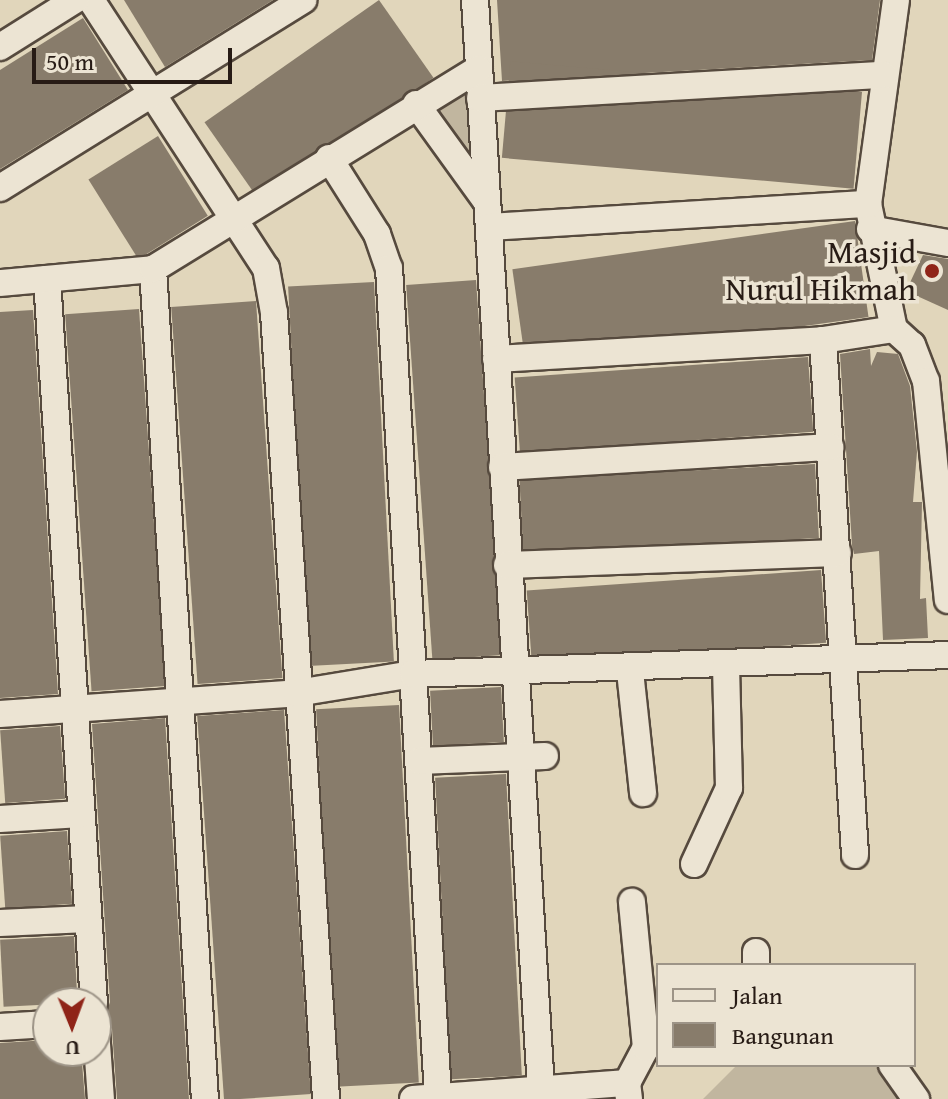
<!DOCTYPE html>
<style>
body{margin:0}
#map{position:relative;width:948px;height:1099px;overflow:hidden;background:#e1d6bb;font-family:"Gentium Book Plus",serif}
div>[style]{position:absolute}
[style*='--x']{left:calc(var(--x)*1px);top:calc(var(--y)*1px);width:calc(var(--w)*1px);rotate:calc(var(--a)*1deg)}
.green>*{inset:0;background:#c1b69f}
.building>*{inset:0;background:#887c6b;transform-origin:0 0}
.roads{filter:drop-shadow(2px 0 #564a3e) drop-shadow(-2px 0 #564a3e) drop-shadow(0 2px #564a3e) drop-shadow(0 -2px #564a3e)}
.minor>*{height:26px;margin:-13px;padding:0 13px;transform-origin:13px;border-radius:13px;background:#ece4d3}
.dots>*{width:22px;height:22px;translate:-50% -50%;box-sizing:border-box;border:4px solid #ece4d3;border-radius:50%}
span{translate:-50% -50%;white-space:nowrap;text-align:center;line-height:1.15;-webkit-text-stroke:7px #ece4d3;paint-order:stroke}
.poi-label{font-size:32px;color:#271b15}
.right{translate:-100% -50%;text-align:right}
.legend{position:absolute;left:656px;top:963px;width:260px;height:104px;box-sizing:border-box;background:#ece4d3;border:2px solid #9d9487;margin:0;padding:10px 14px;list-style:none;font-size:24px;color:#271b15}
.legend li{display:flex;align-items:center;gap:16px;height:40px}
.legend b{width:40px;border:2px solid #9d9487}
.north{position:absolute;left:32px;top:987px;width:80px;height:80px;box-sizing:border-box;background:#ece4d3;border:2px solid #9d9487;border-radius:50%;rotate:179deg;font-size:22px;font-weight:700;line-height:32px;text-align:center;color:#271b15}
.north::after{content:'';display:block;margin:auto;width:28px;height:36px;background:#8f2418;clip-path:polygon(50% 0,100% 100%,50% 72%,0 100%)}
.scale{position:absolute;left:32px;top:48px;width:200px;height:36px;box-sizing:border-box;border:4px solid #271b15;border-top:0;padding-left:10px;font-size:24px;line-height:28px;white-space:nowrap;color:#271b15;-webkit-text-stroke:6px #ece4d3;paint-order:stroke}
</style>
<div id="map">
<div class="green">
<div style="clip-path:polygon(465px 91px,479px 156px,471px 163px,432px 110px)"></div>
<div style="clip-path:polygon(737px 1065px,887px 1065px,929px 1099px,703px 1099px)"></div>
</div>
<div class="building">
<div style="clip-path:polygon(124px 0,273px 0,165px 67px)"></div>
<div style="left:379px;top:0;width:95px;height:213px;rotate:55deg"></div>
<div style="clip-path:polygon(497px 0,880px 0,872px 60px,502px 81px)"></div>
<div style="clip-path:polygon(83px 18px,128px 90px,0 169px,0 70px)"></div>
<div style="left:862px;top:92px;width:97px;height:353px;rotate:95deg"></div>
<div style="left:158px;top:136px;width:94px;height:82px;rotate:58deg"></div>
<div style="left:855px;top:221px;width:97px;height:346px;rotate:82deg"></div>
<div style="clip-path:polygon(923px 255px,948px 259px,948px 310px,906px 291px)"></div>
<div style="left:476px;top:280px;width:376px;height:70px;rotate:86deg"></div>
<div style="left:374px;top:282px;width:380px;height:86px;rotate:87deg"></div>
<div style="left:256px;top:301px;width:378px;height:85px;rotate:86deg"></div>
<div style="left:139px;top:309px;width:378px;height:74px;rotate:86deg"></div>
<div style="clip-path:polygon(33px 310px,58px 694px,0 698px,0 312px)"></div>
<div style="clip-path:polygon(870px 349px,871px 366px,877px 352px,898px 354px,910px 386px,917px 452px,913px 502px,922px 502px,920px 599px,926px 598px,928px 638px,883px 640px,879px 551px,854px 554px,852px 545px,840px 354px)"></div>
<div style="left:808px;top:357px;width:75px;height:294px;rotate:86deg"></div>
<div style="left:815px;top:464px;width:74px;height:296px;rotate:87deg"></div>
<div style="left:821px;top:570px;width:73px;height:295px;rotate:86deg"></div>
<div style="left:501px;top:687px;width:55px;height:71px;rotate:87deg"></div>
<div style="left:399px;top:705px;width:378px;height:83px;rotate:87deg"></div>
<div style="left:284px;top:710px;width:385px;height:87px;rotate:86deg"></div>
<div style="clip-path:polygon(165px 718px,189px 1099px,117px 1099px,112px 1029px,105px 1017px,110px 1002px,92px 724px)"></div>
<div style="left:60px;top:726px;width:73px;height:60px;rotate:86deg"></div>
<div style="left:506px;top:774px;width:302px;height:71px;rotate:87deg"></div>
<div style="left:67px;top:831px;width:73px;height:67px;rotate:86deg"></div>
<div style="left:74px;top:936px;width:67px;height:74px;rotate:87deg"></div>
<div style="clip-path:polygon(48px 1040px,48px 1051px,81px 1051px,85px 1099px,0 1099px,0 1043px)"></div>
</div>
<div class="roads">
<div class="minor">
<div style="--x:91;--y:0;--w:320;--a:56.9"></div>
<div style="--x:266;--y:268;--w:46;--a:79.9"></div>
<div style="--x:274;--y:313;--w:788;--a:86.21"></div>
<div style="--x:475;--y:0;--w:1092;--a:86.53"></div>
<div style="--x:896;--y:0;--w:206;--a:97.8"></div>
<div style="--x:868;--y:204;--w:128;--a:78.3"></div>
<div style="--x:894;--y:329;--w:24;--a:42"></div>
<div style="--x:912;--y:345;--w:39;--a:69"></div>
<div style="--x:926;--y:381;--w:220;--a:84.3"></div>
<div style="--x:0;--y:47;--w:89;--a:-32.1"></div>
<div style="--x:480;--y:98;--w:404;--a:-3.3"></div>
<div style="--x:416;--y:104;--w:121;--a:54.1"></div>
<div style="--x:329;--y:158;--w:90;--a:57.7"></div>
<div style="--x:377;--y:234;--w:36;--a:71"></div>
<div style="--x:389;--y:268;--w:827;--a:86.61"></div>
<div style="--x:0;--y:188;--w:357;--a:-31.8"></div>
<div style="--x:489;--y:227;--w:380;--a:-3.5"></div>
<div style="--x:870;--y:229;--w:79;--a:10.2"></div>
<div style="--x:153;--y:269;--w:832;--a:86.42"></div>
<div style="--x:47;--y:279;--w:726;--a:86.29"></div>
<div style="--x:0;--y:283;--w:154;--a:-5.2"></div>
<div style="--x:153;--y:269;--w:382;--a:-31.6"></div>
<div style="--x:823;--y:340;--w:516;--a:86.44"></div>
<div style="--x:496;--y:359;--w:328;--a:-3.3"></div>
<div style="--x:823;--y:340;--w:72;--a:-8.8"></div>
<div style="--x:502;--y:467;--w:329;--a:-3.5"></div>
<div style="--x:507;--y:565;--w:331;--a:-2.1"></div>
<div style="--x:630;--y:671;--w:123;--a:83.9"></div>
<div style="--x:0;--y:714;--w:298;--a:-4"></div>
<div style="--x:297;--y:693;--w:118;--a:-9.3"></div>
<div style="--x:413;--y:674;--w:535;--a:-2.03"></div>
<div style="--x:419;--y:761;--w:126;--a:-2.3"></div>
<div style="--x:0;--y:819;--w:81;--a:-3.5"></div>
<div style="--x:694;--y:864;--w:84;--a:-65.3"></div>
<div style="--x:729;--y:788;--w:123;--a:-91.4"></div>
<div style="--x:0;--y:923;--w:87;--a:-2.6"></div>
<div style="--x:756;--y:952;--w:13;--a:90"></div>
<div style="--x:0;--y:1027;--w:48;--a:-3.6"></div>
<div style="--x:96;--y:1030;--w:69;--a:85.9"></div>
<div style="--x:892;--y:1065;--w:42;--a:54.8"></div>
<div style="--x:413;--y:1099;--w:215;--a:-4.3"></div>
<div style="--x:629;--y:1099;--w:16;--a:-97"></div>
<div style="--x:627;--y:1083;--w:40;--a:-62"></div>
<div style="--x:646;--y:1048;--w:147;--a:-95.5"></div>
</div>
</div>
<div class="dots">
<div style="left:932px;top:271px;background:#8f2418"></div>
</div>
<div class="poi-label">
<span class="right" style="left:916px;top:271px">Masjid<br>Nurul Hikmah</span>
</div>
<ul class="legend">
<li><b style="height:10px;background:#ece4d3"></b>Jalan</li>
<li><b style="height:22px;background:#887c6b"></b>Bangunan</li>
</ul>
<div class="north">U</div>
<div class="scale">50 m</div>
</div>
